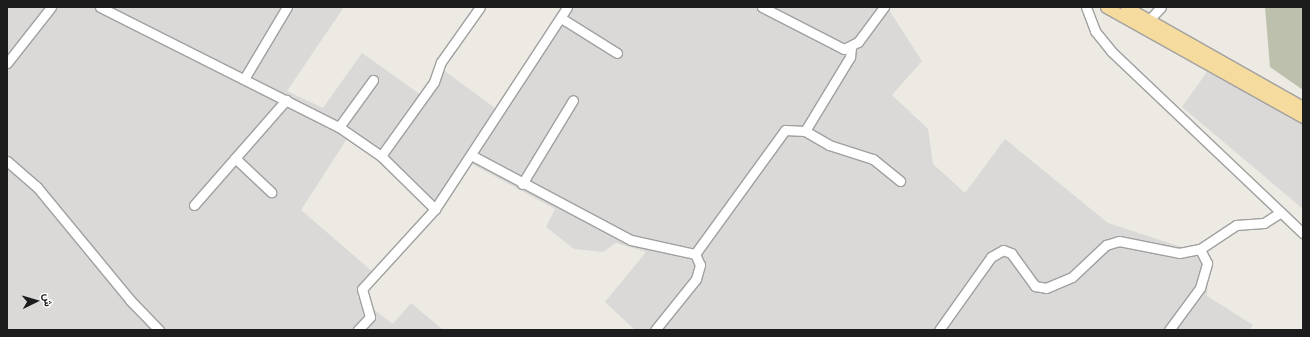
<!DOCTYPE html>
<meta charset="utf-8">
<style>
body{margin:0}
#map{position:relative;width:1310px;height:337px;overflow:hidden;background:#eceae2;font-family:"Space Grotesk",Vazirmatn,sans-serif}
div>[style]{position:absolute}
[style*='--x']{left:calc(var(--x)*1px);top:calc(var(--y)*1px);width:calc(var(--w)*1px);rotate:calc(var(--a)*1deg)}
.residential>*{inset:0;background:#dad9d8}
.construction>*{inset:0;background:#bec0ae}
.roads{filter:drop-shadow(1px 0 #a0a0a0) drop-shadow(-1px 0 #a0a0a0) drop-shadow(0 1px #a0a0a0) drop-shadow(0 -1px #a0a0a0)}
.minor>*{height:9px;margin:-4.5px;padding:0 4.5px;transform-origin:4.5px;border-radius:4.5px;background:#fff}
.major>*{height:11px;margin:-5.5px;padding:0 5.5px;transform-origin:5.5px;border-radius:5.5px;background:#f5db9e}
span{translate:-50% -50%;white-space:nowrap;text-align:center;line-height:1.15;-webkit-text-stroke:4px #fff;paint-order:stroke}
.frame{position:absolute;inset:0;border:8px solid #1c1c1c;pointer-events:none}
.north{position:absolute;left:16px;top:281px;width:40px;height:40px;-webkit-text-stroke:3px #fff;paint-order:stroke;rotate:85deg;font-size:11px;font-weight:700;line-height:16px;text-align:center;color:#1c1c1c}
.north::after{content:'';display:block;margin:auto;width:14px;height:18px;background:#1c1c1c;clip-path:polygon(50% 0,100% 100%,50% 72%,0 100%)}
</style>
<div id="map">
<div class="residential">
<div style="clip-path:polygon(7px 7px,344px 7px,287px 91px,323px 108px,362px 53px,421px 95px,442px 69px,499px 111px,564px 7px,887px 7px,922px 61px,892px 95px,928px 129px,933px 164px,965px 193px,1005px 139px,1108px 223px,1209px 256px,1207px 296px,1253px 325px,1249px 330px,635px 330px,605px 302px,646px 252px,616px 243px,603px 252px,574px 249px,546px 227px,555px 209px,470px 163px,434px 203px,350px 134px,301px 210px,373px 272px,357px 297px,393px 324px,411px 303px,443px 330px,7px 330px)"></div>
<div style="clip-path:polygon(1207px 72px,1303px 122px,1303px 209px,1182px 107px)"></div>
</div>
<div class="construction">
<div style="clip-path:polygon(1265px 7px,1303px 7px,1303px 90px,1270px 67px)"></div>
</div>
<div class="roads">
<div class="minor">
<div style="--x:100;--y:7;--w:267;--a:26.7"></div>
<div style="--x:339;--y:127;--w:51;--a:34.6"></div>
<div style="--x:381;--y:156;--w:76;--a:44.5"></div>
<div style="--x:435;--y:209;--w:108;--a:132.4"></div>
<div style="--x:362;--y:289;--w:29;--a:74"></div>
<div style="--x:370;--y:317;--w:18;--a:133"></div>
<div style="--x:762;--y:7;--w:92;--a:27.1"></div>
<div style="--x:844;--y:49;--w:16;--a:-27"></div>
<div style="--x:858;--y:42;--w:44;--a:-53.4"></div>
<div style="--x:1086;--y:7;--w:26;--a:69"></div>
<div style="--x:1095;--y:31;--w:26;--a:51"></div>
<div style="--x:1111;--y:51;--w:265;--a:43.5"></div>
<div style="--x:561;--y:18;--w:66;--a:32"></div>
<div style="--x:1148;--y:21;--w:19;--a:-47"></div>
<div style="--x:7;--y:63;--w:71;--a:-51.8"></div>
<div style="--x:244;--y:79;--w:84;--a:-59.2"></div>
<div style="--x:339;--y:127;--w:58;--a:-54.1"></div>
<div style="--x:805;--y:131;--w:87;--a:-58.7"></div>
<div style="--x:850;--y:57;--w:9;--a:-84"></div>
<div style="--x:471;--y:155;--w:181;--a:28"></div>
<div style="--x:631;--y:240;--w:66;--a:12.3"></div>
<div style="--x:381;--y:156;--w:91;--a:-54.4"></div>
<div style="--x:434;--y:82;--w:21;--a:-71"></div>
<div style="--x:441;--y:62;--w:67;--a:-54.7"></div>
<div style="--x:235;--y:158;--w:50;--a:43.4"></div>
<div style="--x:7;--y:161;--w:40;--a:41"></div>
<div style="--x:37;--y:187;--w:146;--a:50.5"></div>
<div style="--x:130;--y:300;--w:42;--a:46"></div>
<div style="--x:522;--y:184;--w:98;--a:-58.7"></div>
<div style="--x:194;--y:205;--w:140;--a:-48.8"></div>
<div style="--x:435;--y:209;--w:241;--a:-56.8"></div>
<div style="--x:695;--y:254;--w:153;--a:-54"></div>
<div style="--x:785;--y:130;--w:20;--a:3"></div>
<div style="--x:805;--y:131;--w:28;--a:30"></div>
<div style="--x:829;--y:145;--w:46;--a:17.7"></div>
<div style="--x:873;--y:159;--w:35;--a:39"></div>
<div style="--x:655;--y:330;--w:65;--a:-51.2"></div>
<div style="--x:696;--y:279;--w:15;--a:-74"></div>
<div style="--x:700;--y:265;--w:12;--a:-114"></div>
<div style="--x:939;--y:330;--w:90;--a:-54.5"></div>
<div style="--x:991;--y:257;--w:14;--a:-30"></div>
<div style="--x:1003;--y:250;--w:9;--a:21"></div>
<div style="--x:1011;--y:253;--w:41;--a:54"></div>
<div style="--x:1035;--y:286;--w:11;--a:10"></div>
<div style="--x:1046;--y:288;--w:28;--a:-23"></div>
<div style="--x:1072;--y:277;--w:47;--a:-43.3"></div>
<div style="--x:1106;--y:245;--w:14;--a:-17"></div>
<div style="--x:1119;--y:241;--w:61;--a:11.3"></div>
<div style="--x:1179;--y:253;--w:21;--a:-11"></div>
<div style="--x:1169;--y:330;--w:52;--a:-53.6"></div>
<div style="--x:1200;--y:288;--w:26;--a:-74"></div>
<div style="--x:1207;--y:263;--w:16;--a:-117"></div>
<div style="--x:1200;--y:249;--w:43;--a:-33.7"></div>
<div style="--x:1236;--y:225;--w:28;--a:-4"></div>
<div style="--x:1264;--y:223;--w:20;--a:-33"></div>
</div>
<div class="major">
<div style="--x:1106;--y:7;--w:226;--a:29.2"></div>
<div style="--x:1126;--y:7;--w:203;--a:29.5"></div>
</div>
</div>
<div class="frame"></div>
<div class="north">ش</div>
</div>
